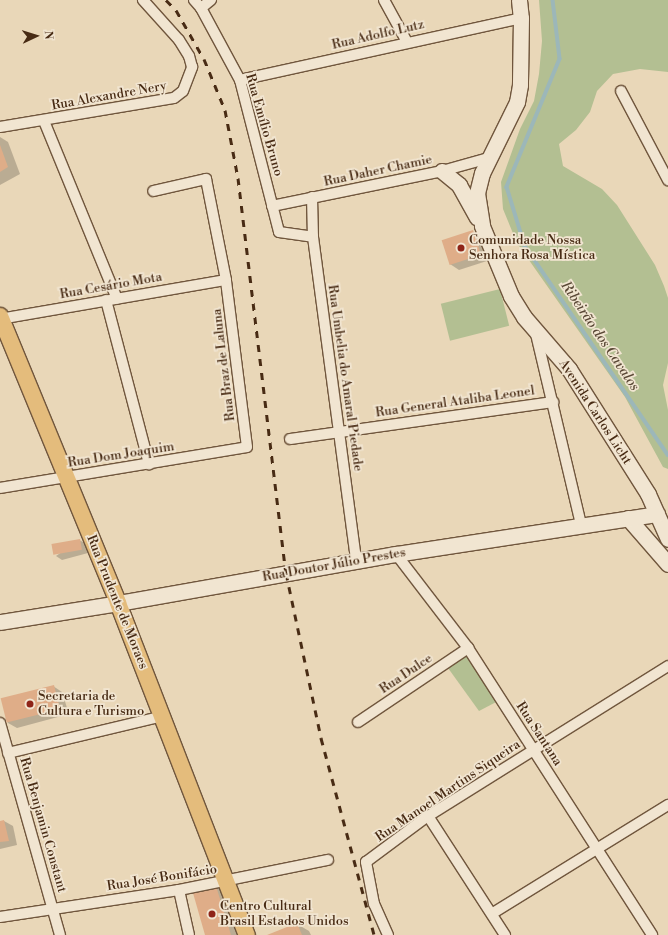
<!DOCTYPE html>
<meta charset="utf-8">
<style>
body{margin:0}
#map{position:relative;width:668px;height:935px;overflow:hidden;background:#e9d7b8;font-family:"Libre Bodoni",serif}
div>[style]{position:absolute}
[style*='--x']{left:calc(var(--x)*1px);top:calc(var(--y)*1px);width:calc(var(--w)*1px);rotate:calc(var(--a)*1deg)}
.green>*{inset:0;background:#b3bf92;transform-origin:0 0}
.shadow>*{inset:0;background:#0003}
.stream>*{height:3.5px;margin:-1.75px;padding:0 1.75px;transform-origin:1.75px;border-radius:1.75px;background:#9cb7b9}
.building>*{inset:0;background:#dfad88;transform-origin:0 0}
.roads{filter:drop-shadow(1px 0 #70563d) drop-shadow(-1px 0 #70563d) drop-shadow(0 1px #70563d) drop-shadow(0 -1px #70563d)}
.minor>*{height:10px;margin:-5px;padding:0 5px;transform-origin:5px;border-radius:5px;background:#f1e5d1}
.secondary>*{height:15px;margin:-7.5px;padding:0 7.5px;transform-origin:7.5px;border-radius:7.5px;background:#f1e5d1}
.primary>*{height:16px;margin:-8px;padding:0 8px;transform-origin:8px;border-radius:8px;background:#e4bc7c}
.rail>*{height:3px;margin-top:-1.5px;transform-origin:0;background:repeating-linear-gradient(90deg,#482b14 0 7px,transparent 0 14px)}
.dots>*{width:11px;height:11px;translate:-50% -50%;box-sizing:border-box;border:2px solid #f1e5d1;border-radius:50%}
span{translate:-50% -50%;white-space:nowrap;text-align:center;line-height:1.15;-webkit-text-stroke:3.5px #f1e5d1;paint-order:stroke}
.street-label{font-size:13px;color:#482b14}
.poi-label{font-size:13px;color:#482b14}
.left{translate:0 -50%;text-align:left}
.water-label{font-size:14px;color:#594735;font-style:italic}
.north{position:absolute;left:16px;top:16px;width:40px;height:40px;-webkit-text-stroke:3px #f1e5d1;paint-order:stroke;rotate:86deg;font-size:11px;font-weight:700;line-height:16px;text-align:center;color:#482b14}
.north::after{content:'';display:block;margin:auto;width:14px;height:18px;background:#482b14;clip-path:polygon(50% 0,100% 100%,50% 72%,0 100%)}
</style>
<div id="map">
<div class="green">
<div style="clip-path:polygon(539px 0,668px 0,668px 72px,640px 69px,613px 74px,597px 91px,590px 112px,576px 130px,559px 144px,563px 166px,602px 189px,617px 205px,655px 265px,664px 286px,668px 298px,668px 363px,663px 385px,668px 410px,668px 469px,663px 467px,625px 397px,517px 243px,503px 209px,501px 182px,520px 129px,534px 101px,539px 74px,542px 41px)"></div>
<div style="left:500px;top:289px;width:38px;height:61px;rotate:76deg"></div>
<div style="clip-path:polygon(469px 653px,500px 700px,479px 711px,448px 668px)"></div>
</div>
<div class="shadow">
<div style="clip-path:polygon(0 137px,8px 142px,20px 174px,0 185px)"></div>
<div style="clip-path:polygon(473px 232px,482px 237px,490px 260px,459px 270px,450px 264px)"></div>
<div style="clip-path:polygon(79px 540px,85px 543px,88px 553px,62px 560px,56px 556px)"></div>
<div style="clip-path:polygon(53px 686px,62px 692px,69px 714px,17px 728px,8px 723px,2px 700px)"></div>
<div style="clip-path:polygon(4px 821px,13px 826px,17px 845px,0 849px,0 822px)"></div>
<div style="clip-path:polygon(216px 887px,225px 892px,238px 935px,206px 935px)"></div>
<div style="clip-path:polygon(297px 924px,309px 931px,311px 935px,270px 935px)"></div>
</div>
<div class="stream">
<div style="--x:553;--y:0;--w:59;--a:83.2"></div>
<div style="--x:560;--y:59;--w:139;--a:112.5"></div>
<div style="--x:507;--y:187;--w:62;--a:73"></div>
<div style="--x:525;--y:246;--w:253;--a:55.6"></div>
</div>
<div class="building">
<div style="clip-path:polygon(0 145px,8px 167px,0 172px)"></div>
<div style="left:473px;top:230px;width:26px;height:33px;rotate:72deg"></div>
<div style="left:80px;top:539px;width:11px;height:29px;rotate:80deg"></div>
<div style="left:54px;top:685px;width:25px;height:55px;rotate:76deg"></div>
<div style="clip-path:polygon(4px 820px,9px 841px,0 842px,0 821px)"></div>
<div style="clip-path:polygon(216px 886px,231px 935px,205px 935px,193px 893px)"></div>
<div style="clip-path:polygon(297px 923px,302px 935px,267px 935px)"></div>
</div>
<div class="roads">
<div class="minor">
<div style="--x:194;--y:0;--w:11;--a:49"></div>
<div style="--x:201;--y:8;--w:82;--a:61.6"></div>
<div style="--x:240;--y:80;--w:157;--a:75.6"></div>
<div style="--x:279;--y:232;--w:34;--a:8"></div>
<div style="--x:384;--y:0;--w:48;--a:61.3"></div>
<div style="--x:201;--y:8;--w:13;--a:-39"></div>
<div style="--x:240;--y:80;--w:288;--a:-12.4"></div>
<div style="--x:621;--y:91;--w:101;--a:62.2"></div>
<div style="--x:44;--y:121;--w:192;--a:67.7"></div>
<div style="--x:0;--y:127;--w:176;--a:-9.5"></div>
<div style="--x:174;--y:98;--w:11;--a:-38"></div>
<div style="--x:183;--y:91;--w:26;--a:-69"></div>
<div style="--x:192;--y:67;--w:11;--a:-105"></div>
<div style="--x:189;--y:56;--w:19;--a:-122"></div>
<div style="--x:179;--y:40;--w:54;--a:-132"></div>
<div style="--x:312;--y:197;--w:40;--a:88.6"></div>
<div style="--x:313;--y:237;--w:327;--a:82.4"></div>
<div style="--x:272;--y:206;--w:174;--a:-11.6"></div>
<div style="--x:442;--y:171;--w:49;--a:-15.5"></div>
<div style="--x:106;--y:300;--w:170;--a:75.3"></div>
<div style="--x:0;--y:319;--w:229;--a:-9.8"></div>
<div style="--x:536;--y:334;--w:195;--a:76.7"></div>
<div style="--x:290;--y:439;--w:266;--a:-8"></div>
<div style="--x:0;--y:488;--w:250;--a:-9.4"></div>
<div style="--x:247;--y:447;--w:168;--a:-97.2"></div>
<div style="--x:226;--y:280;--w:103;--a:-101.2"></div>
<div style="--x:206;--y:179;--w:54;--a:167.2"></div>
<div style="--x:396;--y:554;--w:118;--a:52.5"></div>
<div style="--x:468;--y:648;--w:341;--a:57.3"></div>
<div style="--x:358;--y:722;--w:133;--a:-33.9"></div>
<div style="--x:0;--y:723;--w:220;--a:74.2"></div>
<div style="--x:8;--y:753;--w:159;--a:-13.4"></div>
<div style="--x:428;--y:816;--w:142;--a:57.1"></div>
<div style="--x:179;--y:890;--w:46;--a:77.5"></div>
<div style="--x:493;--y:913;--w:206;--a:-31.7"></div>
<div style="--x:0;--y:917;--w:181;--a:-8.6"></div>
<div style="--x:179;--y:890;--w:152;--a:-11.4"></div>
<div style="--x:388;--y:935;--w:34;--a:-114"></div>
<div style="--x:374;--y:904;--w:43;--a:-100.8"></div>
<div style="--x:366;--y:862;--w:77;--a:-36.6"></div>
<div style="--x:428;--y:816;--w:283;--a:-32"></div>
</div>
<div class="secondary">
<div style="--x:519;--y:0;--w:18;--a:84"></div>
<div style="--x:521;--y:18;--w:67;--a:90.9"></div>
<div style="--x:520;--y:85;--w:17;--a:100"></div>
<div style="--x:517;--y:102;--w:79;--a:116.2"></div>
<div style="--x:482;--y:173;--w:21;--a:104"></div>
<div style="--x:477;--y:193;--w:33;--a:81"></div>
<div style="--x:482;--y:226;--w:76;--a:67.5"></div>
<div style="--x:511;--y:296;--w:25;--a:58"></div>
<div style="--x:524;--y:317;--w:69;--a:49.1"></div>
<div style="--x:569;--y:369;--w:148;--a:57.7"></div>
<div style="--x:648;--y:494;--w:49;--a:66"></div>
<div style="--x:442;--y:171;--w:22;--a:39"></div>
<div style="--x:459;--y:185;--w:37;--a:61"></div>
<div style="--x:628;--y:518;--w:61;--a:49"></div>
<div style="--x:0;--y:622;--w:120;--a:-9.1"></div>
<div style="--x:118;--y:603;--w:282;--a:-10"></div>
<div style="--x:396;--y:554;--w:264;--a:-8.7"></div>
</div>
<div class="primary">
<div style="--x:0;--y:316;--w:310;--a:67.6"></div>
<div style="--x:118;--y:603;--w:356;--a:68.8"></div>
</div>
</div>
<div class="rail">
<div style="--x:166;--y:0;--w:14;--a:45"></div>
<div style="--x:176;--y:10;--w:56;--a:60.3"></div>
<div style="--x:204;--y:59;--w:55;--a:67.6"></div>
<div style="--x:225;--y:110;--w:69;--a:79.2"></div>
<div style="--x:238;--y:178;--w:398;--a:83.1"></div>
<div style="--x:286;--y:573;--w:169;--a:78"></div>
<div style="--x:321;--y:738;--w:204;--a:74.9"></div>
</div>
<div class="dots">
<div style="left:461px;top:248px;background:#8f2418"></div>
<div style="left:30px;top:704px;background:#8f2418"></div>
<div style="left:212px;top:914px;background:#8f2418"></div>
</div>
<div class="street-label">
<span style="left:378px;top:35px;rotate:-13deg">Rua Adolfo Lutz</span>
<span style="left:109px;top:96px;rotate:-10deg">Rua Alexandre Nery</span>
<span style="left:264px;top:125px;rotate:74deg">Rua Emílio Bruno</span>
<span style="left:378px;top:171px;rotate:-12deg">Rua Daher Chamie</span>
<span style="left:111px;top:286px;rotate:-10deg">Rua Cesário Mota</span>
<span style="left:224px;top:365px;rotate:-97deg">Rua Braz de Laluna</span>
<span style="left:345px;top:378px;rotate:82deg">Rua Umbelia do Amaral Piedade</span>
<span style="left:455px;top:402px;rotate:-8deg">Rua General Ataliba Leonel</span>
<span style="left:595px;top:412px;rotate:57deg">Avenida Carlos Licht</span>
<span style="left:121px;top:455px;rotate:-9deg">Rua Dom Joaquim</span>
<span style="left:334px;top:565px;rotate:-10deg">Rua Doutor Júlio Prestes</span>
<span style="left:117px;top:602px;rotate:68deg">Rua Prudente de Moraes</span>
<span style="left:406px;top:674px;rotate:-34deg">Rua Dulce</span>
<span style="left:539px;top:734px;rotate:57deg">Rua Santana</span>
<span style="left:448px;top:791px;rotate:-34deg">Rua Manoel Martins Siqueira</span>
<span style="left:43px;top:825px;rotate:74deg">Rua Benjamin Constant</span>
<span style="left:162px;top:878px;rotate:-9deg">Rua José Bonifácio</span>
</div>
<div class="poi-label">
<span class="left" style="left:469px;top:248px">Comunidade Nossa<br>Senhora Rosa Mística</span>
<span class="left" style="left:38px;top:704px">Secretaria de<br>Cultura e Turismo</span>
<span class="left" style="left:220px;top:914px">Centro Cultural<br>Brasil Estados Unidos</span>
</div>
<div class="water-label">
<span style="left:600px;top:336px;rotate:56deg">Ribeirão dos Cavalos</span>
</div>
<div class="north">N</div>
</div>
